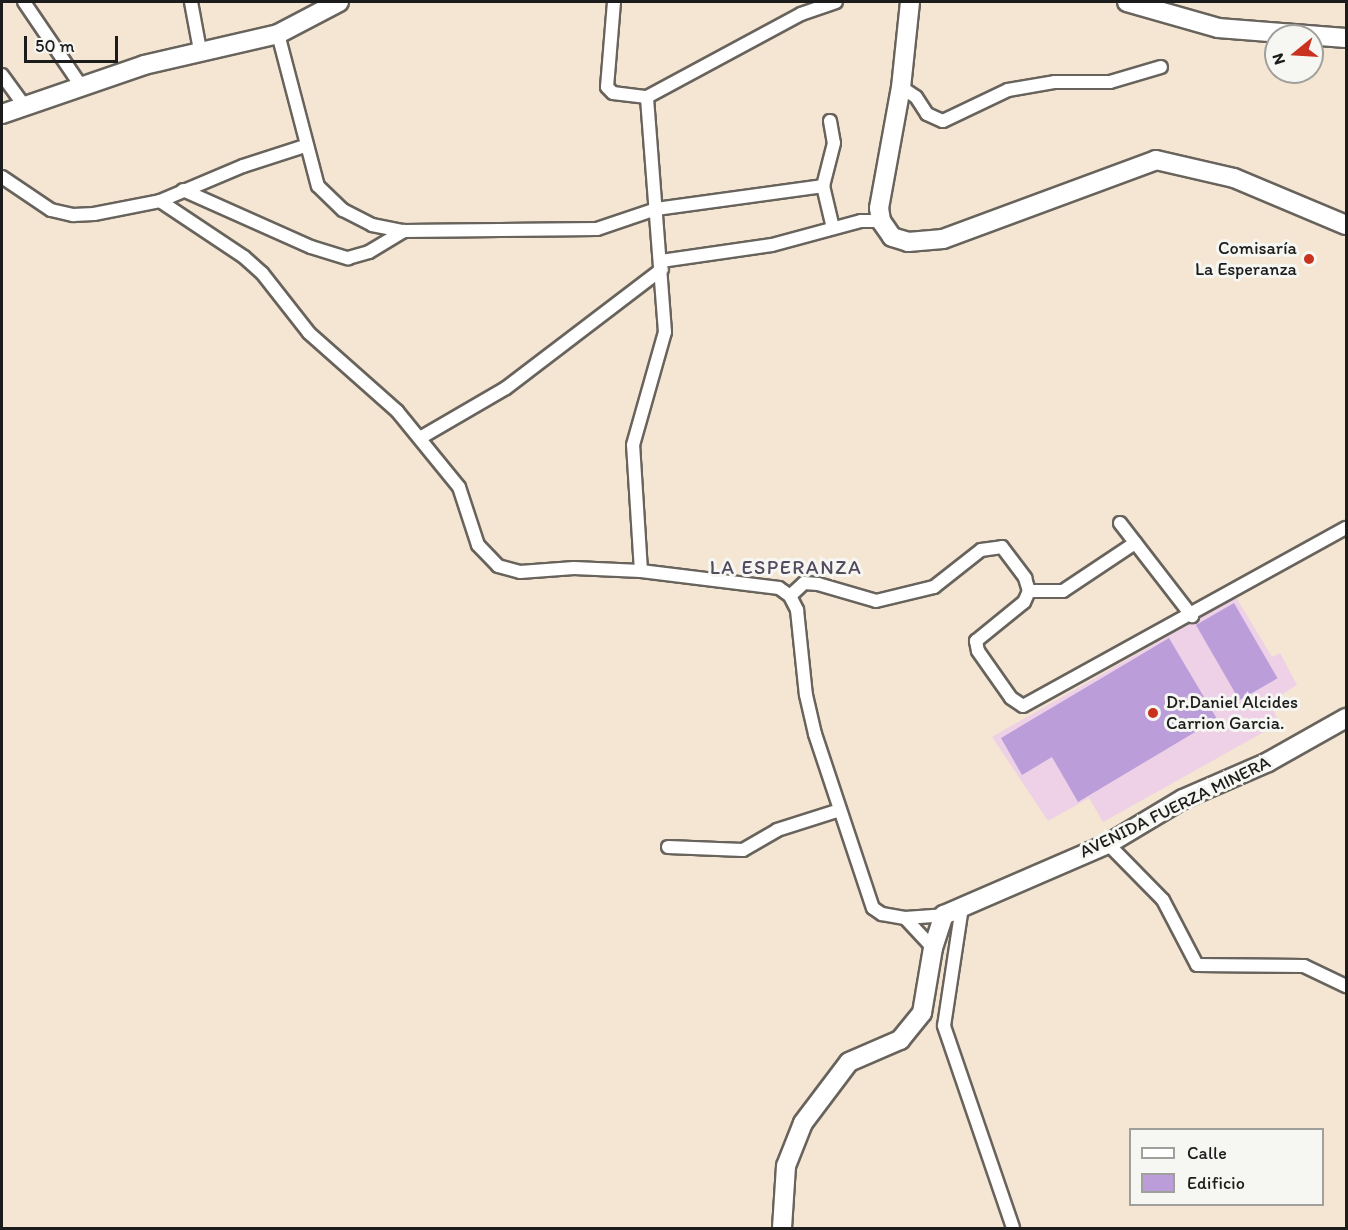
<!DOCTYPE html>
<meta charset="utf-8">
<style>
body{margin:0}
#map{position:relative;width:1348px;height:1230px;overflow:hidden;background:#f4e6d2;font-family:Itim,sans-serif}
div>[style]{position:absolute}
[style*='--x']{left:calc(var(--x)*1px);top:calc(var(--y)*1px);width:calc(var(--w)*1px);rotate:calc(var(--a)*1deg)}
.built>*{inset:0;background:#eed0e7}
.building>*{inset:0;background:#bb9ed9;transform-origin:0 0}
.roads{filter:drop-shadow(2px 0 #68635c) drop-shadow(-2px 0 #68635c) drop-shadow(0 2px #68635c) drop-shadow(0 -2px #68635c)}
.street>*{height:12px;margin:-6px;padding:0 6px;transform-origin:6px;border-radius:6px;background:#fff}
.secondary>*{height:18px;margin:-9px;padding:0 9px;transform-origin:9px;border-radius:9px;background:#fff}
.dots>*{width:16px;height:16px;translate:-50% -50%;box-sizing:border-box;border:3px solid #f6f6f2;border-radius:50%}
span{translate:-50% -50%;white-space:nowrap;text-align:center;line-height:1.15;-webkit-text-stroke:6px #f6f6f2;paint-order:stroke}
.poi-label{font-size:18px;color:#1c1c1c}
.right{translate:-100% -50%;text-align:right}
.left{translate:0 -50%;text-align:left}
.street-label{font-size:18px;color:#1c1c1c}
.neighbourhood-label{font-size:20px;color:#544a5e;letter-spacing:1.5px}
.frame{position:absolute;inset:0;border:3px solid #1c1c1c;pointer-events:none}
.legend{position:absolute;left:1129px;top:1128px;width:195px;height:78px;box-sizing:border-box;background:#f6f6f2;border:2px solid #9f9f9c;margin:0;padding:8px 10px;list-style:none;font-size:18px;color:#1c1c1c}
.legend li{display:flex;align-items:center;gap:12px;height:30px}
.legend b{width:30px;border:2px solid #9f9f9c}
.north{position:absolute;left:1264px;top:24px;width:60px;height:60px;box-sizing:border-box;background:#f6f6f2;border:2px solid #9f9f9c;border-radius:50%;rotate:252deg;font-size:16px;font-weight:700;line-height:24px;text-align:center;color:#1c1c1c}
.north::after{content:'';display:block;margin:auto;width:21px;height:27px;background:#c8321e;clip-path:polygon(50% 0,100% 100%,50% 72%,0 100%)}
.scale{position:absolute;left:24px;top:36px;width:94px;height:27px;box-sizing:border-box;border:3px solid #1c1c1c;border-top:0;padding-left:8px;font-size:18px;line-height:21px;white-space:nowrap;color:#1c1c1c;-webkit-text-stroke:4px #f6f6f2;paint-order:stroke}
</style>
<div id="map">
<div class="built">
<div style="clip-path:polygon(1236px 597px,1272px 657px,1280px 653px,1297px 685px,1269px 703px,1280px 723px,1103px 822px,1089px 798px,1048px 821px,992px 737px)"></div>
</div>
<div class="building">
<div style="left:1234px;top:603px;width:87px;height:44px;rotate:60deg"></div>
<div style="clip-path:polygon(1169px 638px,1217px 719px,1078px 802px,1052px 757px,1022px 775px,1001px 738px)"></div>
</div>
<div class="roads">
<div class="street">
<div style="--x:24;--y:2;--w:102;--a:55.8"></div>
<div style="--x:191;--y:2;--w:49;--a:79.4"></div>
<div style="--x:614;--y:2;--w:85;--a:94.7"></div>
<div style="--x:607;--y:87;--w:8;--a:45"></div>
<div style="--x:613;--y:93;--w:34;--a:7"></div>
<div style="--x:278;--y:34;--w:157;--a:75.3"></div>
<div style="--x:318;--y:186;--w:35;--a:44"></div>
<div style="--x:343;--y:210;--w:33;--a:27"></div>
<div style="--x:372;--y:225;--w:33;--a:11"></div>
<div style="--x:404;--y:231;--w:193;--a:-0.6"></div>
<div style="--x:597;--y:229;--w:62;--a:-18.7"></div>
<div style="--x:656;--y:209;--w:169;--a:-7.8"></div>
<div style="--x:2;--y:75;--w:39;--a:54"></div>
<div style="--x:901;--y:87;--w:18;--a:34"></div>
<div style="--x:916;--y:97;--w:20;--a:57"></div>
<div style="--x:927;--y:114;--w:17;--a:24"></div>
<div style="--x:943;--y:121;--w:72;--a:-25.5"></div>
<div style="--x:1008;--y:90;--w:48;--a:-9.7"></div>
<div style="--x:1055;--y:82;--w:55;--a:0"></div>
<div style="--x:1110;--y:82;--w:53;--a:-16.4"></div>
<div style="--x:830;--y:121;--w:22;--a:80"></div>
<div style="--x:834;--y:143;--w:44;--a:104.3"></div>
<div style="--x:823;--y:186;--w:43;--a:76.6"></div>
<div style="--x:2;--y:177;--w:59;--a:34"></div>
<div style="--x:51;--y:210;--w:23;--a:13"></div>
<div style="--x:73;--y:215;--w:21;--a:-3"></div>
<div style="--x:94;--y:214;--w:67;--a:-11.1"></div>
<div style="--x:160;--y:201;--w:90;--a:-22.9"></div>
<div style="--x:243;--y:166;--w:65;--a:-17.9"></div>
<div style="--x:183;--y:190;--w:140;--a:24"></div>
<div style="--x:311;--y:247;--w:39;--a:17"></div>
<div style="--x:348;--y:258;--w:22;--a:-16"></div>
<div style="--x:369;--y:252;--w:41;--a:-31"></div>
<div style="--x:160;--y:201;--w:101;--a:33.7"></div>
<div style="--x:244;--y:257;--w:24;--a:42"></div>
<div style="--x:262;--y:273;--w:76;--a:51.9"></div>
<div style="--x:309;--y:333;--w:118;--a:41.6"></div>
<div style="--x:397;--y:411;--w:98;--a:50.8"></div>
<div style="--x:459;--y:487;--w:61;--a:71.9"></div>
<div style="--x:478;--y:545;--w:29;--a:46"></div>
<div style="--x:498;--y:566;--w:23;--a:15"></div>
<div style="--x:520;--y:572;--w:54;--a:-4.2"></div>
<div style="--x:574;--y:568;--w:67;--a:2.6"></div>
<div style="--x:641;--y:571;--w:139;--a:7"></div>
<div style="--x:779;--y:588;--w:14;--a:36"></div>
<div style="--x:790;--y:596;--w:16;--a:63"></div>
<div style="--x:797;--y:610;--w:85;--a:84"></div>
<div style="--x:806;--y:695;--w:40;--a:77"></div>
<div style="--x:815;--y:734;--w:183;--a:71.6"></div>
<div style="--x:873;--y:908;--w:11;--a:34"></div>
<div style="--x:882;--y:914;--w:23;--a:10"></div>
<div style="--x:905;--y:918;--w:39;--a:-4"></div>
<div style="--x:661;--y:261;--w:112;--a:-8.2"></div>
<div style="--x:772;--y:245;--w:92;--a:-15.1"></div>
<div style="--x:861;--y:221;--w:20;--a:0"></div>
<div style="--x:420;--y:438;--w:99;--a:-30.2"></div>
<div style="--x:506;--y:388;--w:196;--a:-37.3"></div>
<div style="--x:1120;--y:523;--w:118;--a:52.3"></div>
<div style="--x:641;--y:571;--w:126;--a:-93.6"></div>
<div style="--x:633;--y:445;--w:117;--a:-74.2"></div>
<div style="--x:665;--y:332;--w:236;--a:-94.4"></div>
<div style="--x:647;--y:97;--w:175;--a:-28.3"></div>
<div style="--x:801;--y:14;--w:37;--a:-19"></div>
<div style="--x:1029;--y:591;--w:34;--a:0"></div>
<div style="--x:1063;--y:591;--w:87;--a:-33.7"></div>
<div style="--x:790;--y:596;--w:19;--a:-43"></div>
<div style="--x:804;--y:583;--w:14;--a:4"></div>
<div style="--x:818;--y:584;--w:60;--a:16.3"></div>
<div style="--x:876;--y:601;--w:60;--a:-13.6"></div>
<div style="--x:934;--y:587;--w:60;--a:-38.2"></div>
<div style="--x:981;--y:550;--w:21;--a:-8"></div>
<div style="--x:1002;--y:547;--w:39;--a:53"></div>
<div style="--x:1025;--y:578;--w:14;--a:73"></div>
<div style="--x:1029;--y:591;--w:12;--a:114"></div>
<div style="--x:1024;--y:602;--w:62;--a:140.9"></div>
<div style="--x:976;--y:641;--w:10;--a:79"></div>
<div style="--x:978;--y:651;--w:57;--a:54.9"></div>
<div style="--x:1011;--y:698;--w:14;--a:34"></div>
<div style="--x:1023;--y:706;--w:369;--a:-28.9"></div>
<div style="--x:1108;--y:844;--w:78;--a:45.5"></div>
<div style="--x:1163;--y:900;--w:73;--a:62.4"></div>
<div style="--x:1197;--y:965;--w:107;--a:0.5"></div>
<div style="--x:1304;--y:966;--w:47;--a:25.5"></div>
<div style="--x:668;--y:847;--w:75;--a:2.3"></div>
<div style="--x:743;--y:850;--w:39;--a:-30"></div>
<div style="--x:777;--y:830;--w:66;--a:-17.6"></div>
<div style="--x:962;--y:907;--w:120;--a:98.6"></div>
<div style="--x:944;--y:1026;--w:213;--a:71.1"></div>
<div style="--x:905;--y:918;--w:41;--a:47"></div>
</div>
<div class="secondary">
<div style="--x:910;--y:2;--w:85;--a:96"></div>
<div style="--x:901;--y:87;--w:123;--a:100.3"></div>
<div style="--x:879;--y:208;--w:13;--a:81"></div>
<div style="--x:881;--y:221;--w:19;--a:55"></div>
<div style="--x:892;--y:237;--w:17;--a:17"></div>
<div style="--x:908;--y:242;--w:35;--a:-5"></div>
<div style="--x:943;--y:239;--w:227;--a:-20.3"></div>
<div style="--x:1156;--y:160;--w:80;--a:13"></div>
<div style="--x:1234;--y:178;--w:121;--a:22.8"></div>
<div style="--x:1127;--y:2;--w:95;--a:15.9"></div>
<div style="--x:1218;--y:28;--w:128;--a:4.5"></div>
<div style="--x:2;--y:114;--w:150;--a:-19"></div>
<div style="--x:144;--y:65;--w:138;--a:-13"></div>
<div style="--x:278;--y:34;--w:69;--a:-27.7"></div>
<div style="--x:782;--y:1228;--w:62;--a:-86.3"></div>
<div style="--x:786;--y:1166;--w:46;--a:-68.4"></div>
<div style="--x:803;--y:1123;--w:76;--a:-53"></div>
<div style="--x:849;--y:1062;--w:56;--a:-23.3"></div>
<div style="--x:900;--y:1040;--w:35;--a:-51"></div>
<div style="--x:922;--y:1013;--w:66;--a:-80.4"></div>
<div style="--x:933;--y:948;--w:35;--a:-72"></div>
<div style="--x:944;--y:915;--w:179;--a:-23.4"></div>
<div style="--x:1108;--y:844;--w:87;--a:-31"></div>
<div style="--x:1183;--y:799;--w:93;--a:-23.5"></div>
<div style="--x:1268;--y:762;--w:90;--a:-29.4"></div>
</div>
</div>
<div class="dots">
<div style="left:1309px;top:259px;background:#c8321e"></div>
<div style="left:1153px;top:713px;background:#c8321e"></div>
</div>
<div class="poi-label">
<span class="right" style="left:1297px;top:259px">Comisaría<br>La Esperanza</span>
<span class="left" style="left:1166px;top:713px">Dr.Daniel Alcides<br>Carrion Garcia.</span>
</div>
<div class="street-label">
<span style="left:1175px;top:807px;rotate:-26deg">AVENIDA FUERZA MINERA</span>
</div>
<div class="neighbourhood-label">
<span style="left:786px;top:567px">LA ESPERANZA</span>
</div>
<div class="frame"></div>
<ul class="legend">
<li><b style="height:8px;background:#fff"></b>Calle</li>
<li><b style="height:16px;background:#bb9ed9"></b>Edificio</li>
</ul>
<div class="north">N</div>
<div class="scale">50 m</div>
</div>
